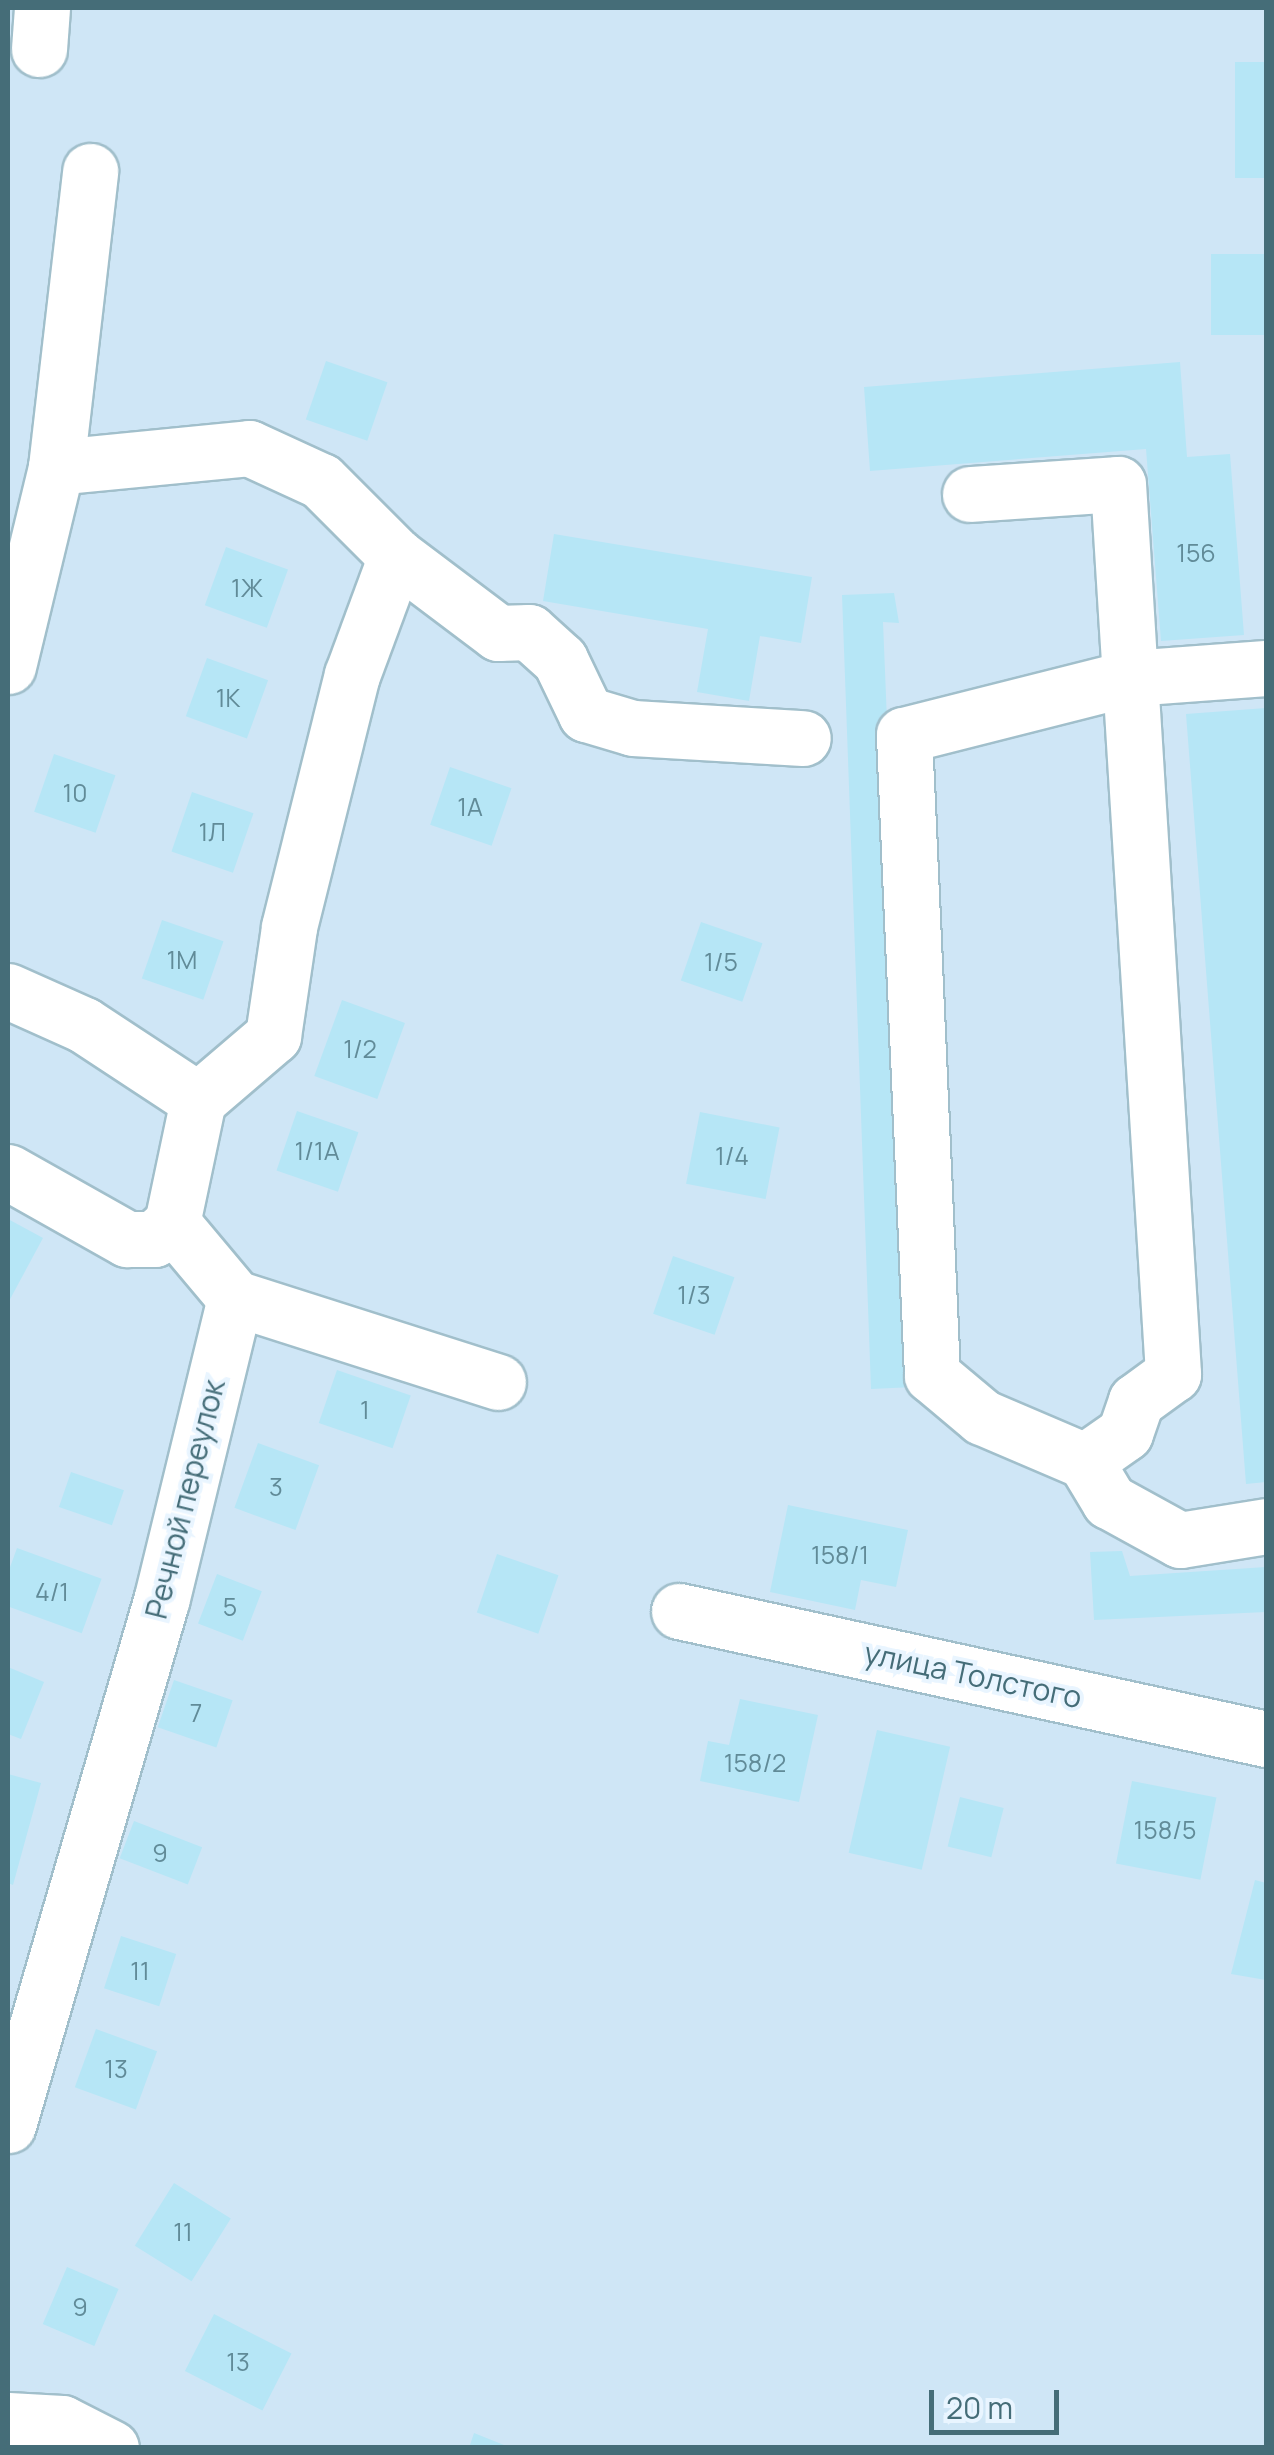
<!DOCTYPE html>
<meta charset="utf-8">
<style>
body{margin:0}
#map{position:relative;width:1274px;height:2455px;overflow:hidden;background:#e1f1fe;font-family:Manrope,sans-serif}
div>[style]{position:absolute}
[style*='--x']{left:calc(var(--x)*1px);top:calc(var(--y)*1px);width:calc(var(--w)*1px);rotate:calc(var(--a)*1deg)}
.residential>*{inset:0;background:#cfe6f6;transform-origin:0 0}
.building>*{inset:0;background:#b6e6f6;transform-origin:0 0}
.roads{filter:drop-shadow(2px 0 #a1bfcb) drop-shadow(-2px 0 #a1bfcb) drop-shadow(0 2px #a1bfcb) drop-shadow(0 -2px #a1bfcb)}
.minor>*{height:55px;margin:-27.5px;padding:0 27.5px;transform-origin:27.5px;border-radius:27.5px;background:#fff}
span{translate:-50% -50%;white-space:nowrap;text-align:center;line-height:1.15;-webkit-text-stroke:8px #e9f5ff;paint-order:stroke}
.number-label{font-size:25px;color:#618b98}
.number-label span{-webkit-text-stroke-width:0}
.street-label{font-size:30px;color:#456d78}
.frame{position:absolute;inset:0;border:10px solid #456d78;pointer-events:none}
.scale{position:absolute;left:929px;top:2390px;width:130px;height:45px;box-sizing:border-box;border:5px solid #456d78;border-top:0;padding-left:12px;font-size:30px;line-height:35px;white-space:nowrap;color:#456d78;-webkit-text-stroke:8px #e9f5ff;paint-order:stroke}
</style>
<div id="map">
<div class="residential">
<div style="left:8px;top:8px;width:1258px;height:2439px"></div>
</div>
<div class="building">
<div style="left:1235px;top:62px;width:31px;height:116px"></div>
<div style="left:1266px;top:254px;width:81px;height:55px;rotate:90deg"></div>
<div style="left:326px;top:361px;width:65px;height:62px;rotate:19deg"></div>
<div style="clip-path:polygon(1180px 362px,1187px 457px,1230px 454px,1244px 635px,1161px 641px,1146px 449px,870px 471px,864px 387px)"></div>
<div style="clip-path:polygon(554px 534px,812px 577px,801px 643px,760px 636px,749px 701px,697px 692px,708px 629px,543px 601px)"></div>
<div style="left:226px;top:547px;width:66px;height:62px;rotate:20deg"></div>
<div style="clip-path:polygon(894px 593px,899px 623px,883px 622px,914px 1387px,871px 1389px,842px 595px)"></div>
<div style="left:207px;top:658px;width:65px;height:62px;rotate:20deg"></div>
<div style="clip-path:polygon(1266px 708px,1266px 1482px,1246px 1484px,1186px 714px)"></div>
<div style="left:54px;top:754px;width:65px;height:61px;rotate:19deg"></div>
<div style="left:450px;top:767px;width:65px;height:61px;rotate:19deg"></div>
<div style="left:192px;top:792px;width:65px;height:63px;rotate:19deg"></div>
<div style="left:162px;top:920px;width:65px;height:62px;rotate:19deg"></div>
<div style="left:701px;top:922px;width:65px;height:62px;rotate:19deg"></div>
<div style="left:342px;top:1000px;width:67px;height:81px;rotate:20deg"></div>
<div style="left:297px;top:1111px;width:65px;height:63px;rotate:19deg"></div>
<div style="left:700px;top:1112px;width:81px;height:73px;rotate:11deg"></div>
<div style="clip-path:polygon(8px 1219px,43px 1238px,8px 1303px)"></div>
<div style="left:673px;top:1256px;width:65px;height:61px;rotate:19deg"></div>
<div style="left:337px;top:1370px;width:78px;height:56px;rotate:19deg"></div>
<div style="left:258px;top:1443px;width:65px;height:69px;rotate:20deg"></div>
<div style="left:71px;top:1472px;width:56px;height:37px;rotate:19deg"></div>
<div style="clip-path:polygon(788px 1505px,908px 1530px,896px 1587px,861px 1580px,855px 1610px,770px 1592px)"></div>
<div style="left:17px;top:1548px;width:90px;height:58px;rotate:20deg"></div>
<div style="clip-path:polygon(1122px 1551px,1130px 1576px,1266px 1567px,1266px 1612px,1094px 1620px,1090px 1552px)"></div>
<div style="left:497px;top:1554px;width:65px;height:62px;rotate:19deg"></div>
<div style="left:217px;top:1574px;width:48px;height:53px;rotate:21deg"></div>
<div style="clip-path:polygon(8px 1667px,44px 1682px,21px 1739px,8px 1734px)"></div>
<div style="left:174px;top:1680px;width:62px;height:50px;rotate:19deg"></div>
<div style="clip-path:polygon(740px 1699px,818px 1715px,799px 1802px,700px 1781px,708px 1741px,729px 1745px)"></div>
<div style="left:877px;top:1730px;width:75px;height:126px;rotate:13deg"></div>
<div style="clip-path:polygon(8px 1774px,41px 1783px,13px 1885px,8px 1883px)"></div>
<div style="left:1132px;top:1781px;width:86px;height:84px;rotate:11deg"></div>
<div style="left:960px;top:1797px;width:45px;height:51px;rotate:14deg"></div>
<div style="left:134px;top:1821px;width:73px;height:40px;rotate:21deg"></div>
<div style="clip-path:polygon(1255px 1880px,1266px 1883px,1266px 1980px,1231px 1974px)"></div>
<div style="left:121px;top:1936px;width:58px;height:55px;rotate:18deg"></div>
<div style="left:96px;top:2029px;width:65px;height:62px;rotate:20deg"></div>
<div style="left:174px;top:2183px;width:67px;height:74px;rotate:32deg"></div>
<div style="left:67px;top:2267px;width:56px;height:62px;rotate:23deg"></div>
<div style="left:214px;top:2314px;width:87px;height:64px;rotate:27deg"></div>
<div style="clip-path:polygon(474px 2433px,509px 2447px,509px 2448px,469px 2448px)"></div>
</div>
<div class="roads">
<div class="minor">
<div style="--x:39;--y:49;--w:41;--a:-85.8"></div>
<div style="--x:56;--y:467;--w:194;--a:-5.6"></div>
<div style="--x:249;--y:448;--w:79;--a:24.6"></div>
<div style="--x:321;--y:481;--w:106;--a:45"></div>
<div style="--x:396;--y:556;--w:128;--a:37"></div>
<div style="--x:498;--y:633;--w:31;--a:-2"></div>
<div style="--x:529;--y:632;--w:42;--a:42.1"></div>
<div style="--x:560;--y:660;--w:60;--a:64.3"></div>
<div style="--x:586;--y:714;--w:49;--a:16.6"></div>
<div style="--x:633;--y:728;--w:170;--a:3.4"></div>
<div style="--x:970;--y:494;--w:148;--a:-3.9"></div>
<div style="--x:1118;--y:484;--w:892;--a:86.46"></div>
<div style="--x:1173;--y:1374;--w:46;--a:143.9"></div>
<div style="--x:1136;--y:1401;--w:34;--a:109"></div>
<div style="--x:1125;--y:1433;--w:49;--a:145"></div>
<div style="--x:1085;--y:1461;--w:47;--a:59"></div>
<div style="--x:1109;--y:1501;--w:81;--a:28.8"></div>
<div style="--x:1180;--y:1540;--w:87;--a:-9.2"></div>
<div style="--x:8;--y:666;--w:205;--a:-76.4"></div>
<div style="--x:56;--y:467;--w:298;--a:-83.4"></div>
<div style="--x:8;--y:991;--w:83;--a:24.1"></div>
<div style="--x:84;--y:1025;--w:136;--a:33.3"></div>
<div style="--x:198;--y:1100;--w:126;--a:101.9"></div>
<div style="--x:172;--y:1223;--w:98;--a:50"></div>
<div style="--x:235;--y:1298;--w:312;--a:103.7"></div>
<div style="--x:161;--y:1601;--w:546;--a:106.28"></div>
<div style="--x:198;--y:1100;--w:99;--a:-40.5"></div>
<div style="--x:273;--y:1036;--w:110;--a:-81.6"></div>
<div style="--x:289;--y:927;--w:260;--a:-76"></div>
<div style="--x:352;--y:675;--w:127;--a:-69.7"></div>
<div style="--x:8;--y:1172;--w:137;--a:29.4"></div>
<div style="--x:127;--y:1239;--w:27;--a:0"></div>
<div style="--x:154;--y:1239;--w:24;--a:-42"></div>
<div style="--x:235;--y:1298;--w:276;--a:17.7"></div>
<div style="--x:1085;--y:1461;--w:112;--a:-156.9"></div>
<div style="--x:982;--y:1417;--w:65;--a:-140"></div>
<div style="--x:932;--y:1375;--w:641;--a:-92.51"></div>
<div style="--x:904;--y:735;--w:233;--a:-14.2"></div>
<div style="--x:1130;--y:678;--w:136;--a:-4.2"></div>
<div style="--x:679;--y:1611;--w:601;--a:12.3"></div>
<div style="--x:8;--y:2420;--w:54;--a:3.2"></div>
<div style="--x:62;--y:2423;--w:55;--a:27"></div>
</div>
</div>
<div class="number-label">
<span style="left:1196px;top:553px">156</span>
<span style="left:247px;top:588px">1Ж</span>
<span style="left:228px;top:698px">1К</span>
<span style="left:75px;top:793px">10</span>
<span style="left:470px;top:807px">1А</span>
<span style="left:212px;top:832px">1Л</span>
<span style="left:182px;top:960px">1М</span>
<span style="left:721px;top:962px">1/5</span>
<span style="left:360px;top:1049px">1/2</span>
<span style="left:317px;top:1151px">1/1А</span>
<span style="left:732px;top:1156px">1/4</span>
<span style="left:694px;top:1295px">1/3</span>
<span style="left:365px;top:1410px">1</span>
<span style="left:276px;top:1487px">3</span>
<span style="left:840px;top:1555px">158/1</span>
<span style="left:52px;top:1592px">4/1</span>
<span style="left:230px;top:1607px">5</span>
<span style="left:196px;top:1713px">7</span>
<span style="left:755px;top:1763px">158/2</span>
<span style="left:1165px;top:1830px">158/5</span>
<span style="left:160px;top:1853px">9</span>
<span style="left:140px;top:1971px">11</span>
<span style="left:116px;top:2069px">13</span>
<span style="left:183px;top:2232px">11</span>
<span style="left:80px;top:2307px">9</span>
<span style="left:238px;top:2362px">13</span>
</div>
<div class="street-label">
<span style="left:185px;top:1499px;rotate:-76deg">Речной переулок</span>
<span style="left:973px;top:1675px;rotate:12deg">улица Толстого</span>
</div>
<div class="frame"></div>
<div class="scale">20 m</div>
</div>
